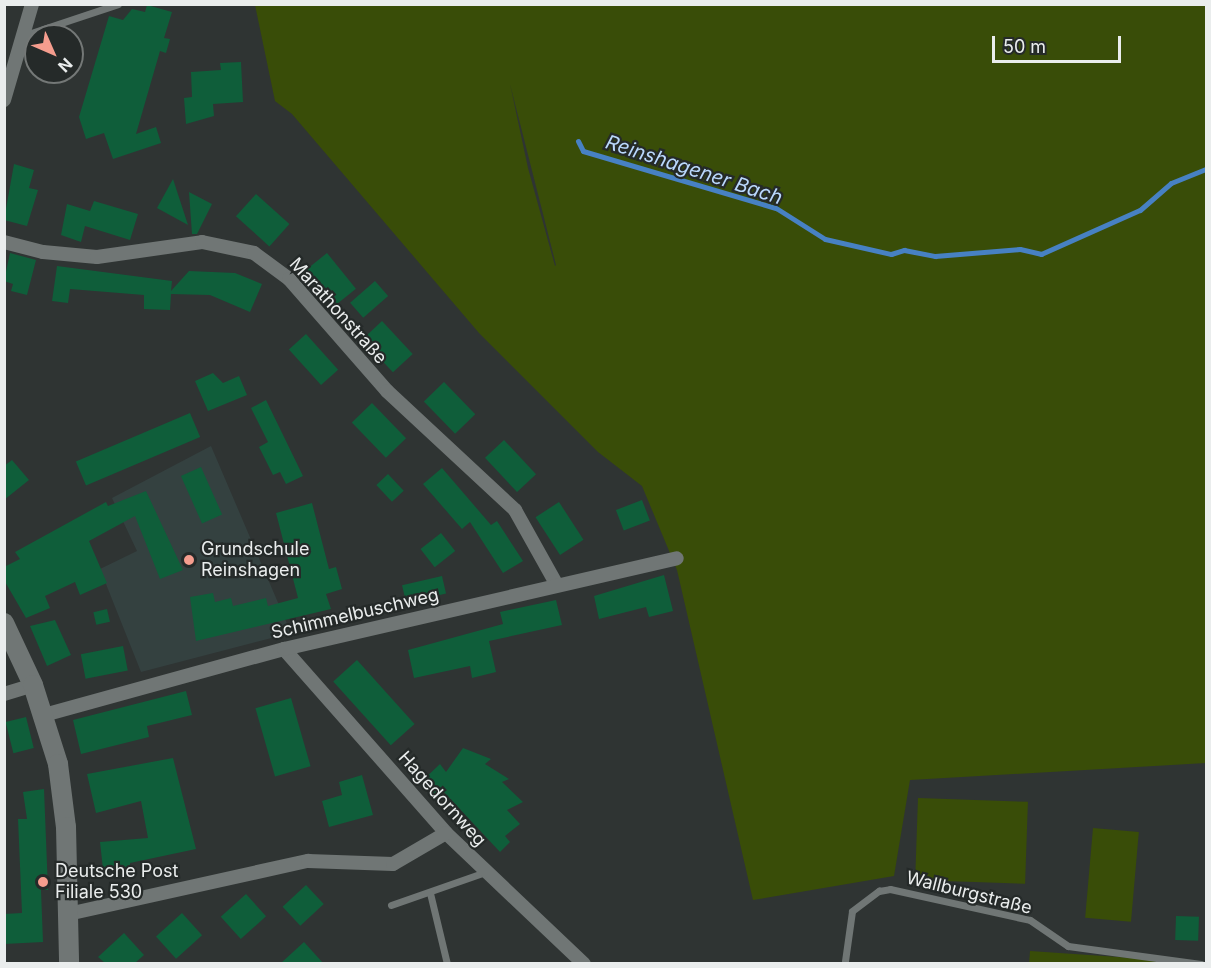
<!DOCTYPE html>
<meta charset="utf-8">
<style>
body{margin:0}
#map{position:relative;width:1211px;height:968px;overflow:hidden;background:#2f3433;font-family:Inter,sans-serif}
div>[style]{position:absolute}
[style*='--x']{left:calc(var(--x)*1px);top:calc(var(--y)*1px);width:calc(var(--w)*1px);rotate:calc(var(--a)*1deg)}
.built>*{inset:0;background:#344140}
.green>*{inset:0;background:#394d08;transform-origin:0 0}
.stream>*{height:5px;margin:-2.5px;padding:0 2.5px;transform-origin:2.5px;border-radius:2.5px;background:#4781c3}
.building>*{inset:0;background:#0f5e3a;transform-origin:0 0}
.lane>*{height:7px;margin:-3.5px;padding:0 3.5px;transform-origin:3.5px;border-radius:3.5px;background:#707675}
.street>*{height:14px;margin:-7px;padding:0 7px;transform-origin:7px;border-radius:7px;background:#707675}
.secondary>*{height:20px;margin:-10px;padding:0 10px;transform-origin:10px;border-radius:10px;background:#707675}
.dots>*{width:16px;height:16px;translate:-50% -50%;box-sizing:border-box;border:3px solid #252a29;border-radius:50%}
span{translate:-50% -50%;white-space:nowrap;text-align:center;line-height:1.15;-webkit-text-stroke:4.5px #252a29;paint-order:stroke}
.street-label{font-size:18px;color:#eaeded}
.poi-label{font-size:18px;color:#eaeded}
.left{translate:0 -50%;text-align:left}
.water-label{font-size:20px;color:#bad8fc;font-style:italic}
.frame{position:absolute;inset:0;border:6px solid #eaeded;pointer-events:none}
.north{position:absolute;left:24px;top:24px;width:60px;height:60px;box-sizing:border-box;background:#252a29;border:2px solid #747877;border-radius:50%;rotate:135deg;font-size:16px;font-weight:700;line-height:24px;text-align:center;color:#eaeded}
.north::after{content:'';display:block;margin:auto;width:21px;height:27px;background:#f59d8e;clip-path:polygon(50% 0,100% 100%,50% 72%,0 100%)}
.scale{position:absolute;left:992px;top:36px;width:129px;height:27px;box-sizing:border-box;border:3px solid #eaeded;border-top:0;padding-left:8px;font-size:18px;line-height:21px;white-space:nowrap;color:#eaeded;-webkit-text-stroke:4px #252a29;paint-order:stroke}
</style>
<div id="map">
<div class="built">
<div style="clip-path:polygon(211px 446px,291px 633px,141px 672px,100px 569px,137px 551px,112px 498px)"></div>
</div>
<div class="green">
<div style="clip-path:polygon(evenodd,255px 5px,1206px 5px,1206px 763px,910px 780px,894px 876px,753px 900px,677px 570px,642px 486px,598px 452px,479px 333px,292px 114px,275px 101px,255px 5px,510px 84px,556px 265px,555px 266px,528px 168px,510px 84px)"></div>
<div style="left:918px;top:798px;width:110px;height:82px;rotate:2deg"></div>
<div style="left:1093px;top:828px;width:46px;height:90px;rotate:5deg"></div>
<div style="clip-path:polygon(1030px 951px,1206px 963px,1206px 964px,1029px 964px)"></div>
</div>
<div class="stream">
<div style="--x:578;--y:141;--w:11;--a:63"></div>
<div style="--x:583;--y:151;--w:201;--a:16.5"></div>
<div style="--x:776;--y:208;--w:58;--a:32.3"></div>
<div style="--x:825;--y:239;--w:68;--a:12.8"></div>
<div style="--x:891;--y:254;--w:14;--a:-17"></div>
<div style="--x:904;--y:250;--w:32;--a:11"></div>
<div style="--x:935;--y:256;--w:85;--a:-4.7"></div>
<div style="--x:1020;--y:249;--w:22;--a:13"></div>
<div style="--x:1041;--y:254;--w:108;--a:-24"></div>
<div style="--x:1140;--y:210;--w:41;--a:-41.1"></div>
<div style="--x:1171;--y:183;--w:38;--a:-22"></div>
</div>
<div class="building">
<div style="clip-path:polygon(147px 5px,172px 12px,164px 38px,170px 39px,166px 53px,160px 51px,136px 134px,156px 127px,161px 143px,113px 159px,104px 133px,86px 139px,79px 117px,109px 16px,123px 20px,132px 9px,145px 12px)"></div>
<div style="clip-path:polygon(241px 62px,243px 102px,213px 104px,214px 116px,186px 124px,184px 98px,192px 97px,191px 72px,221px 70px,220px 63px)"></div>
<div style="clip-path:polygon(14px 164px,34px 170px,29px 188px,38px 190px,27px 226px,4px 220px)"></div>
<div style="clip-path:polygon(173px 179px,188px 225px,157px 208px)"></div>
<div style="clip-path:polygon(189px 192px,212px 204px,197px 234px,192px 234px)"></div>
<div style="left:256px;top:194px;width:45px;height:30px;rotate:42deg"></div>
<div style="clip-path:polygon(94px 201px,138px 214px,130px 240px,85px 226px,81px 242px,61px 235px,67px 204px,90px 211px)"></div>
<div style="clip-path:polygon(10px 253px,36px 260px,27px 295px,11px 291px,13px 284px,4px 281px)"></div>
<div style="left:327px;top:253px;width:46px;height:28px;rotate:51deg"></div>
<div style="clip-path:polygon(57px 266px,172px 281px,171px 291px,189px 271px,235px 273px,262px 284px,250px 312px,210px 295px,171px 294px,170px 310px,144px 309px,144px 295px,70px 289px,68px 303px,52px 301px)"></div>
<div style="left:375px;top:281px;width:20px;height:33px;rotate:49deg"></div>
<div style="left:382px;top:321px;width:45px;height:27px;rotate:47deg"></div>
<div style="left:306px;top:334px;width:48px;height:23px;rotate:48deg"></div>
<div style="clip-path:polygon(213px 373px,223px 383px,239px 376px,247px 395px,208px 411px,195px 381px)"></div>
<div style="left:444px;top:382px;width:45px;height:28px;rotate:46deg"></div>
<div style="clip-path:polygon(266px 400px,303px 476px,286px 484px,280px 472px,273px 475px,259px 447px,268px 442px,251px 408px)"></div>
<div style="left:372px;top:403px;width:49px;height:28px;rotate:46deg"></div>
<div style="left:190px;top:413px;width:26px;height:124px;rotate:67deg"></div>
<div style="left:504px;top:440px;width:47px;height:26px;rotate:47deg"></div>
<div style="clip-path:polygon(12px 460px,29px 480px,4px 500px,4px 466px)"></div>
<div style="left:201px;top:467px;width:52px;height:22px;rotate:66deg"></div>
<div style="clip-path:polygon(442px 468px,491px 525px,497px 521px,523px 561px,503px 573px,470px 522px,462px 529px,423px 484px)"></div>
<div style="left:388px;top:474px;width:23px;height:16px;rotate:47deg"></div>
<div style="clip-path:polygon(146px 491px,183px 570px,160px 579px,135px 516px,89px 541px,107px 583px,80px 595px,75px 582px,45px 596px,50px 608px,26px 618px,4px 580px,4px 567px,20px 559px,15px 552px,106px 502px,108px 506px)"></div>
<div style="left:642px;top:500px;width:22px;height:28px;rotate:69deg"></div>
<div style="left:559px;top:502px;width:45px;height:28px;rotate:57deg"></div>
<div style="clip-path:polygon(312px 503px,329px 569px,336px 567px,342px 589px,326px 594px,331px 609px,196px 641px,190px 597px,213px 593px,215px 602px,231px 598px,233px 606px,266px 598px,268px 606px,298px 598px,276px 513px)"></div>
<div style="left:441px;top:533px;width:23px;height:26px;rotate:52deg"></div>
<div style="clip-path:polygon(664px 575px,673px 611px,649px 617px,646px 607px,599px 619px,594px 596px)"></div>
<div style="left:442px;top:576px;width:18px;height:41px;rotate:77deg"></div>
<div style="clip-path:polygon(556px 600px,562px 625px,489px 641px,496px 672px,472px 678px,470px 666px,414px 678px,408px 650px,503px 624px,500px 612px)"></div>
<div style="left:107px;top:609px;width:13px;height:14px;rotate:77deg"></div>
<div style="clip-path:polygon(55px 620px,71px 655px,47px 666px,30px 626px)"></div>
<div style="left:123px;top:646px;width:25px;height:43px;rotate:79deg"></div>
<div style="left:357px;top:660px;width:86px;height:32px;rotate:48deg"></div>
<div style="clip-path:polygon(186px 691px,192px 715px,147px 726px,149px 737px,81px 754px,73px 720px)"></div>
<div style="left:291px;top:698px;width:71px;height:37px;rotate:74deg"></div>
<div style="left:26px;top:717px;width:32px;height:21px;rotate:76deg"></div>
<div style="clip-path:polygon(463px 748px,491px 759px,485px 764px,509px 779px,502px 782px,523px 802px,507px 810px,520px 824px,505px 836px,510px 842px,500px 852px,443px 791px,436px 798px,422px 781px,440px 764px,446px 772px)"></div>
<div style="clip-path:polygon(173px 758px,196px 849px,130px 863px,130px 867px,103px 869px,100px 842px,148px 838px,141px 801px,96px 813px,87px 774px)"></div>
<div style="clip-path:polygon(362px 775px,373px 815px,329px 827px,322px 801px,342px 795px,339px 782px)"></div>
<div style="clip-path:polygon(44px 789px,48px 890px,41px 890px,43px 942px,4px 944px,4px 914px,22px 913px,18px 819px,27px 819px,23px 792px)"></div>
<div style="left:306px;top:885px;width:26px;height:32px;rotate:47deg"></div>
<div style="left:246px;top:894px;width:30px;height:34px;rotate:48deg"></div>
<div style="left:182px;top:913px;width:30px;height:35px;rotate:48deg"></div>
<div style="left:1176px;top:916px;width:23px;height:24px;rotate:2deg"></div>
<div style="clip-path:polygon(124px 933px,144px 955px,135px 963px,105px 963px,98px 957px)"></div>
<div style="clip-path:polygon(304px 942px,323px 963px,281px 963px)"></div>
</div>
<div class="lane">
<div style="--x:22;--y:36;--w:101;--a:-18.4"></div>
<div style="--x:430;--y:893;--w:73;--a:76.5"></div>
<div style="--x:391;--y:905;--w:100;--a:-19.3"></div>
<div style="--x:845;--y:961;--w:50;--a:-82"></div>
<div style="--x:852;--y:911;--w:34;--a:-37"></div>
<div style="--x:879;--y:891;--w:11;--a:-10"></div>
<div style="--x:890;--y:889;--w:143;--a:12.5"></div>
<div style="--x:1030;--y:920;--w:46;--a:34.4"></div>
<div style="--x:1068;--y:946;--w:134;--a:7.7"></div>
</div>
<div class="street">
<div style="--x:4;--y:100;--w:100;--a:-73.7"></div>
<div style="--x:4;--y:242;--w:40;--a:14.4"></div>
<div style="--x:43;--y:252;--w:54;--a:5.3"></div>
<div style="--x:97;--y:257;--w:106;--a:-8.1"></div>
<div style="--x:202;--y:242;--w:53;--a:11.9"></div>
<div style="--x:254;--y:253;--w:44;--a:36.6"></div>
<div style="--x:289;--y:279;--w:149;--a:48.8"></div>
<div style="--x:387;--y:391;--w:175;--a:42.9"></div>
<div style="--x:515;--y:510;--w:86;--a:60.8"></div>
<div style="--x:284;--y:649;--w:245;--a:48.6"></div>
<div style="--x:446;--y:833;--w:190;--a:43.5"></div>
<div style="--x:4;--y:694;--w:30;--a:-17"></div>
<div style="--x:44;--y:715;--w:249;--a:-15.4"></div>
<div style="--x:284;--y:649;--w:403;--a:-13"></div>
<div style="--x:68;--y:914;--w:246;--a:-12.5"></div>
<div style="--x:308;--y:861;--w:85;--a:2"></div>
<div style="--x:393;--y:864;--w:61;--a:-30.3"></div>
</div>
<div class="secondary">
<div style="--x:4;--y:623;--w:68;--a:64.9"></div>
<div style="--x:33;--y:685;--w:83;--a:72.4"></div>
<div style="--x:58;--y:764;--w:64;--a:82.8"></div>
<div style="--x:66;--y:827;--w:137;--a:88.7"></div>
</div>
<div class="dots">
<div style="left:189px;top:560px;background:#f59d8e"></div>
<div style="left:43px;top:882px;background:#f59d8e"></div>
</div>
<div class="street-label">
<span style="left:338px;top:311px;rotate:48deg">Marathonstraße</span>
<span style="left:355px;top:614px;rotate:-13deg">Schimmelbuschweg</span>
<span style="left:442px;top:799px;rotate:48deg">Hagedornweg</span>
<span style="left:969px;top:893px;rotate:14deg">Wallburgstraße</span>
</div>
<div class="poi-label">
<span class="left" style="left:201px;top:560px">Grundschule<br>Reinshagen</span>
<span class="left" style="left:55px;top:882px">Deutsche Post<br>Filiale 530</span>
</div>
<div class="water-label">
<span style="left:694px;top:170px;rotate:18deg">Reinshagener Bach</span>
</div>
<div class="frame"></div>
<div class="north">N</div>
<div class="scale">50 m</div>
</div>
